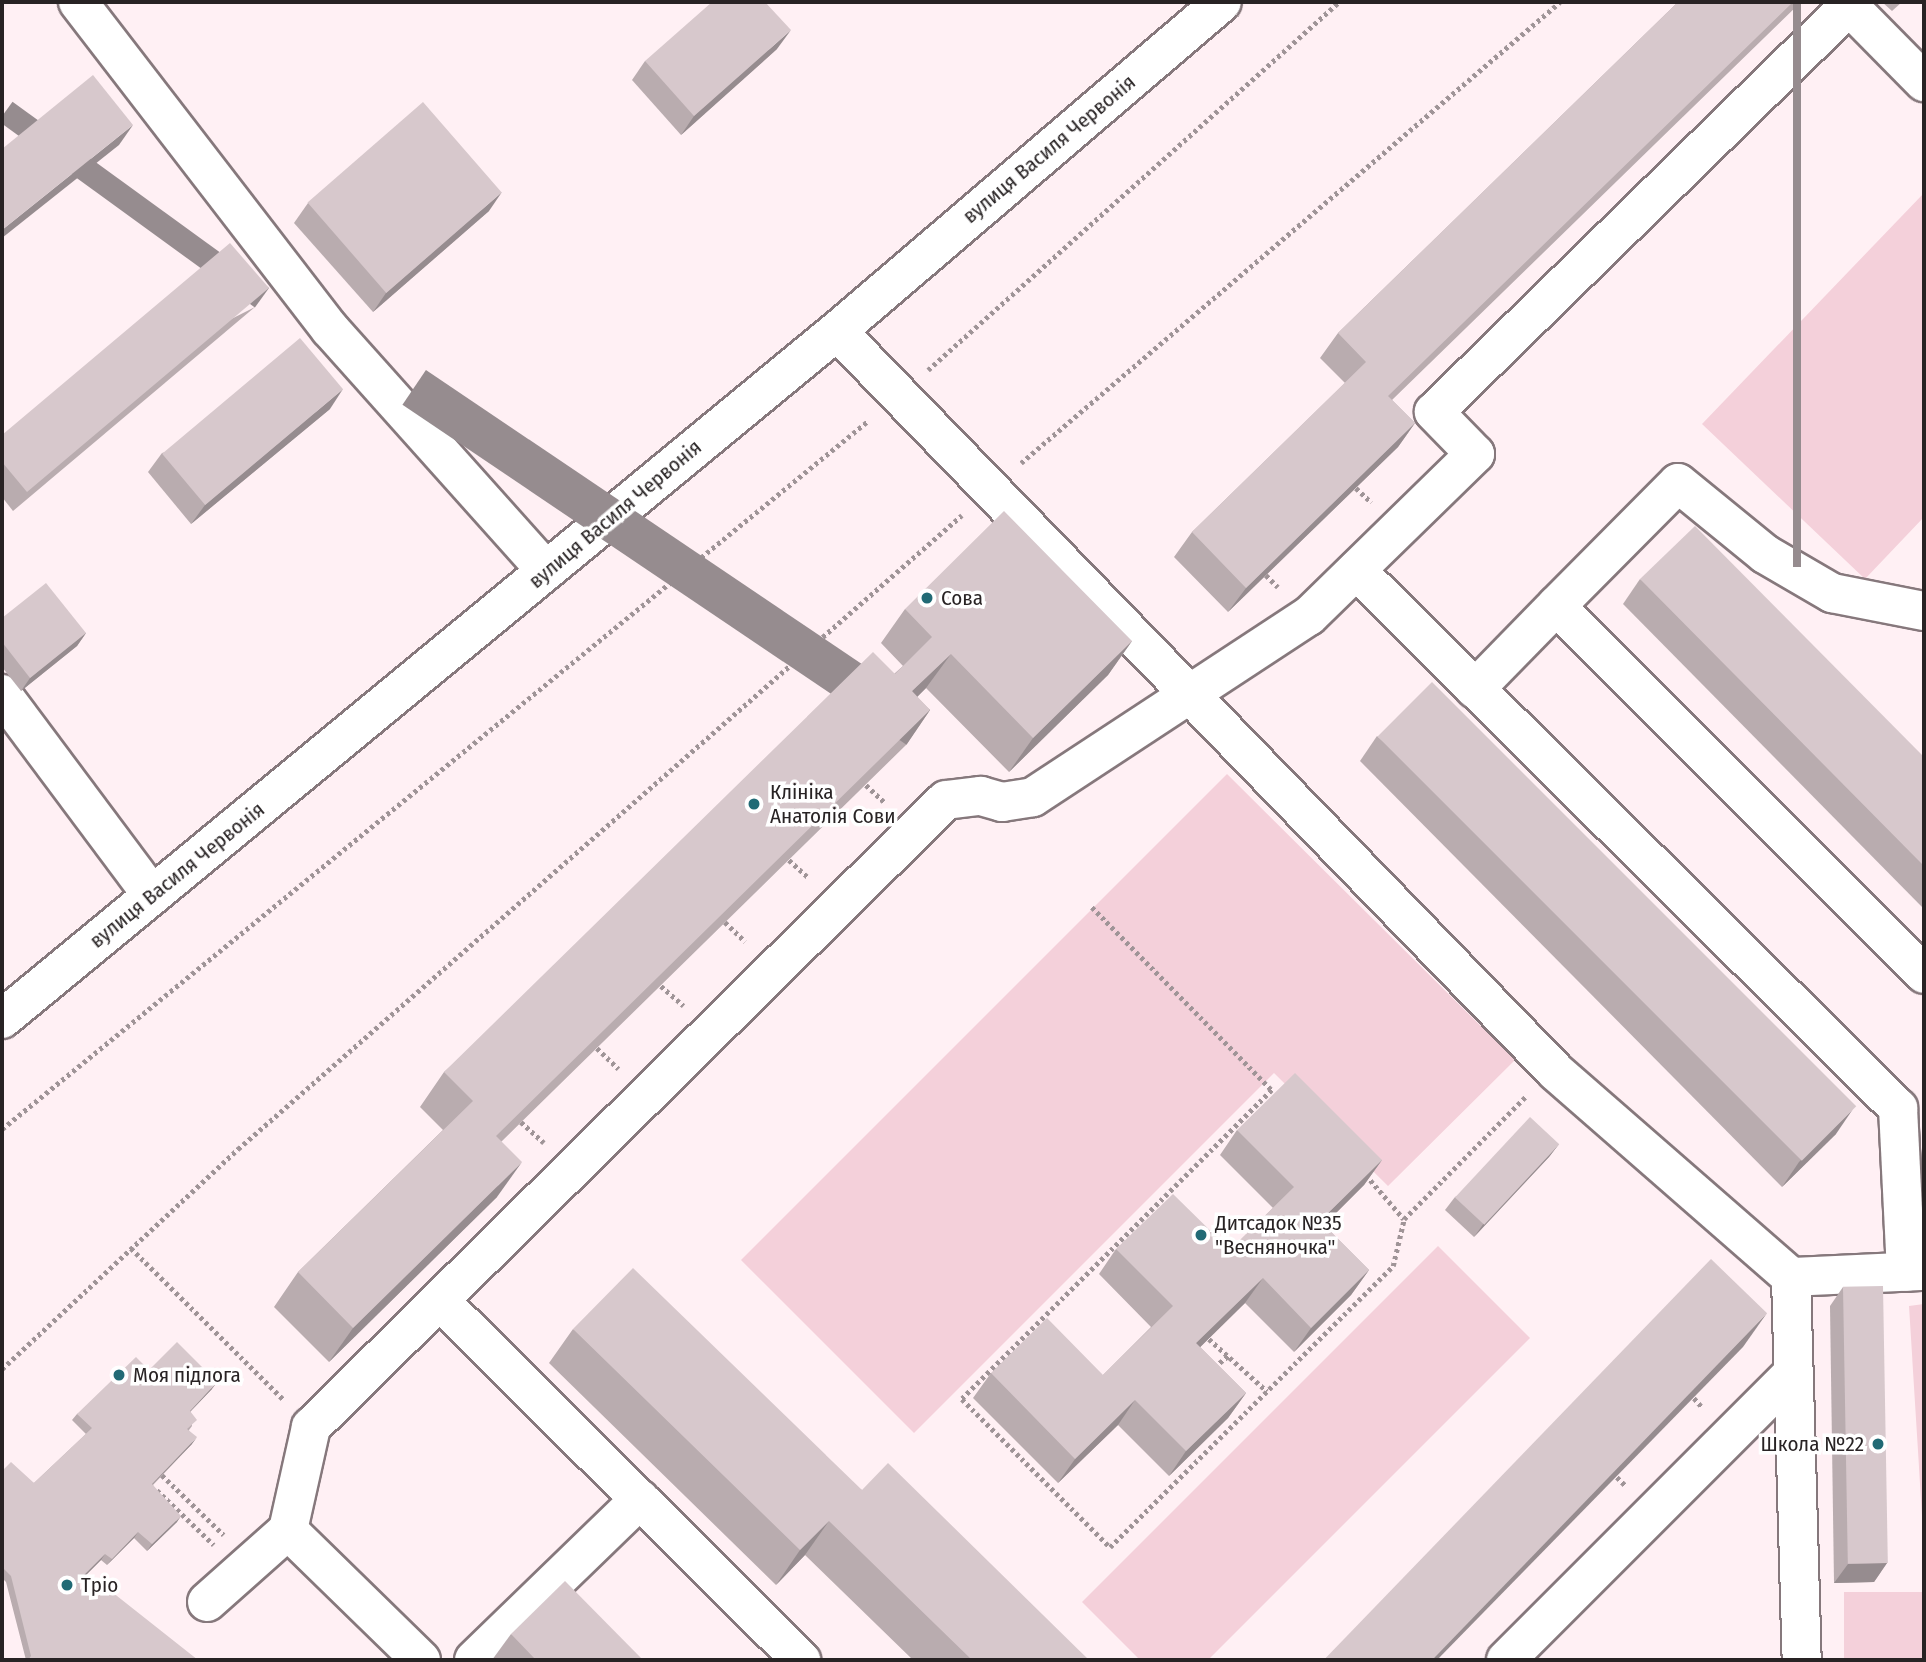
<!DOCTYPE html>
<meta charset="utf-8">
<style>
body{margin:0}
#map{position:relative;width:1926px;height:1662px;overflow:hidden;background:#fff0f4;font-family:"Fira Sans Condensed",sans-serif}
div>[style]{position:absolute}
[style*='--x']{left:calc(var(--x)*1px);top:calc(var(--y)*1px);width:calc(var(--w)*1px);rotate:calc(var(--a)*1deg)}
.green>*{inset:0;background:#f4d0da;transform-origin:0 0}
.path>*{height:4.5px;margin-top:-2.25px;transform-origin:0;background:repeating-linear-gradient(90deg,#9f9497 0 3.5px,transparent 0 7px)}
.roads{filter:drop-shadow(2px 0 #86787c) drop-shadow(-2px 0 #86787c) drop-shadow(0 2px #86787c) drop-shadow(0 -2px #86787c)}
.minor>*{height:38px;margin:-19px;padding:0 19px;transform-origin:19px;border-radius:19px;background:#fff}
.major>*{height:38px;margin:-19px;padding:0 19px;transform-origin:19px;border-radius:19px;background:#fff}
.wall>*{inset:0;background:#b9acaf}
.shaded-wall>*{inset:0;background:#968c8f;transform-origin:0 0}
.building>*{inset:0;background:#d7c8cc;transform-origin:0 0}
.dots>*{width:19px;height:19px;translate:-50% -50%;box-sizing:border-box;border:4px solid #fff;border-radius:50%}
span{translate:-50% -50%;white-space:nowrap;text-align:center;line-height:1.15;-webkit-text-stroke:7px #fff;paint-order:stroke}
.street-label{font-size:21px;color:#282324}
.poi-label{font-size:21px;color:#282324}
.left{translate:0 -50%;text-align:left}
.right{translate:-100% -50%;text-align:right}
.frame{position:absolute;inset:0;border:4px solid #282324;pointer-events:none}
</style>
<div id="map">
<div class="green">
<div style="clip-path:polygon(1924px 193px,1924px 517px,1865px 579px,1702px 424px)"></div>
<div style="clip-path:polygon(1227px 774px,1515px 1060px,1388px 1186px,1274px 1073px,914px 1433px,741px 1260px)"></div>
<div style="clip-path:polygon(1438px 1246px,1530px 1338px,1208px 1660px,1140px 1660px,1082px 1602px)"></div>
<div style="clip-path:polygon(1924px 1304px,1924px 1548px,1909px 1306px)"></div>
<div style="left:1924px;top:1592px;width:68px;height:80px;rotate:90deg"></div>
</div>
<div class="path">
<div style="--x:928;--y:370;--w:552;--a:-41.84"></div>
<div style="--x:1021;--y:463;--w:709;--a:-40.54"></div>
<div style="--x:1356;--y:488;--w:21;--a:43"></div>
<div style="--x:1266;--y:575;--w:17;--a:45"></div>
<div style="--x:866;--y:785;--w:26;--a:43"></div>
<div style="--x:789;--y:860;--w:27;--a:42"></div>
<div style="--x:1092;--y:907;--w:257;--a:45.5"></div>
<div style="--x:1272;--y:1090;--w:438;--a:135.1"></div>
<div style="--x:962;--y:1399;--w:209;--a:45"></div>
<div style="--x:1110;--y:1547;--w:399;--a:-44.8"></div>
<div style="--x:1393;--y:1266;--w:48;--a:-76.8"></div>
<div style="--x:1404;--y:1219;--w:173;--a:-45.2"></div>
<div style="--x:725;--y:922;--w:28;--a:44"></div>
<div style="--x:661;--y:986;--w:30;--a:41"></div>
<div style="--x:597;--y:1048;--w:30;--a:44"></div>
<div style="--x:521;--y:1122;--w:31;--a:42"></div>
<div style="--x:2;--y:1129;--w:1119;--a:-39.27"></div>
<div style="--x:1366;--y:1175;--w:58;--a:49.2"></div>
<div style="--x:131;--y:1248;--w:216;--a:44.8"></div>
<div style="--x:1209;--y:1339;--w:78;--a:41.9"></div>
<div style="--x:1214;--y:1367;--w:18;--a:-38"></div>
<div style="--x:2;--y:1369;--w:323;--a:-43"></div>
<div style="--x:238;--y:1149;--w:962;--a:-41.21"></div>
<div style="--x:1694;--y:1398;--w:13;--a:48"></div>
<div style="--x:162;--y:1475;--w:86;--a:44.1"></div>
<div style="--x:1617;--y:1477;--w:13;--a:45"></div>
<div style="--x:157;--y:1490;--w:79;--a:44"></div>
</div>
<div class="roads">
<div class="minor">
<div style="--x:78;--y:2;--w:413;--a:52.4"></div>
<div style="--x:330;--y:329;--w:324;--a:48.2"></div>
<div style="--x:837;--y:331;--w:1032;--a:45.86"></div>
<div style="--x:1556;--y:1072;--w:312;--a:41.1"></div>
<div style="--x:1791;--y:1277;--w:133;--a:-2.6"></div>
<div style="--x:1356;--y:570;--w:764;--a:44.79"></div>
<div style="--x:1898;--y:1108;--w:164;--a:87.2"></div>
<div style="--x:1556;--y:606;--w:173;--a:-45.2"></div>
<div style="--x:1678;--y:483;--w:112;--a:39.2"></div>
<div style="--x:1765;--y:554;--w:78;--a:30.2"></div>
<div style="--x:1832;--y:593;--w:94;--a:11.1"></div>
<div style="--x:1475;--y:689;--w:116;--a:-45.7"></div>
<div style="--x:1556;--y:606;--w:520;--a:45"></div>
<div style="--x:2;--y:694;--w:251;--a:53.3"></div>
<div style="--x:1791;--y:1277;--w:383;--a:88.4"></div>
<div style="--x:439;--y:1300;--w:511;--a:44.84"></div>
<div style="--x:207;--y:1602;--w:108;--a:-41.6"></div>
<div style="--x:421;--y:1660;--w:186;--a:-135.7"></div>
<div style="--x:288;--y:1530;--w:106;--a:-77.4"></div>
<div style="--x:311;--y:1427;--w:892;--a:-44.64"></div>
<div style="--x:946;--y:800;--w:35;--a:-7"></div>
<div style="--x:981;--y:796;--w:22;--a:16"></div>
<div style="--x:1002;--y:802;--w:31;--a:-9"></div>
<div style="--x:1033;--y:797;--w:330;--a:-33.3"></div>
<div style="--x:1309;--y:616;--w:232;--a:-44.3"></div>
<div style="--x:1475;--y:454;--w:59;--a:-134.3"></div>
<div style="--x:1434;--y:412;--w:581;--a:-44.37"></div>
<div style="--x:1849;--y:6;--w:107;--a:45.4"></div>
<div style="--x:474;--y:1660;--w:231;--a:-44.1"></div>
<div style="--x:1506;--y:1660;--w:404;--a:-45"></div>
</div>
<div class="major">
<div style="--x:2;--y:1019;--w:1082;--a:-39.49"></div>
<div style="--x:837;--y:331;--w:506;--a:-40.52"></div>
</div>
</div>
<div class="wall">
<div style="clip-path:polygon(1678px 2px,1801px 2px,1392px 400px,1415px 423px,1398px 447px,1228px 612px,1174px 557px,1192px 532px,1345px 383px,1320px 358px,1338px 333px)"></div>
<div style="clip-path:polygon(1882px 2px,1902px 2px,1892px 11px)"></div>
<div style="clip-path:polygon(777px 49px,681px 135px,632px 80px,645px 61px)"></div>
<div style="clip-path:polygon(308px 203px,489px 211px,373px 312px,294px 223px)"></div>
<div style="clip-path:polygon(255px 307px,13px 511px,2px 497px,2px 435px)"></div>
<div style="clip-path:polygon(330px 409px,191px 524px,148px 472px,162px 453px)"></div>
<div style="clip-path:polygon(1640px 579px,1924px 757px,1924px 909px,1623px 604px)"></div>
<div style="clip-path:polygon(905px 609px,1132px 641px,1108px 675px,1009px 772px,926px 688px,917px 697px,930px 710px,906px 745px,501px 1142px,497px 1197px,329px 1362px,274px 1307px,298px 1272px,443px 1130px,420px 1107px,444px 1072px,903px 666px,881px 643px)"></div>
<div style="clip-path:polygon(2px 618px,86px 633px,77px 646px,21px 691px,2px 667px)"></div>
<div style="clip-path:polygon(1377px 736px,1836px 1134px,1782px 1187px,1360px 761px)"></div>
<div style="clip-path:polygon(1237px 1130px,1382px 1160px,1364px 1185px,1324px 1225px,1369px 1270px,1351px 1295px,1294px 1352px,1245px 1303px,1200px 1347px,1246px 1393px,1228px 1418px,1169px 1476px,1118px 1425px,1058px 1483px,973px 1398px,991px 1373px,1103px 1375px,1151px 1327px,1099px 1274px,1116px 1249px,1230px 1250px,1273px 1208px,1220px 1155px)"></div>
<div style="clip-path:polygon(1559px 1144px,1549px 1157px,1474px 1237px,1445px 1210px,1455px 1197px)"></div>
<div style="clip-path:polygon(1843px 1287px,1887px 1563px,1874px 1582px,1834px 1583px,1830px 1306px)"></div>
<div style="clip-path:polygon(573px 1329px,862px 1490px,1089px 1660px,913px 1660px,805px 1555px,776px 1585px,549px 1363px)"></div>
<div style="clip-path:polygon(149px 1370px,212px 1389px,190px 1412px,192px 1426px,189px 1430px,192px 1444px,153px 1485px,177px 1522px,147px 1551px,134px 1538px,107px 1565px,101px 1560px,79px 1582px,80px 1590px,198px 1660px,26px 1660px,6px 1582px,2px 1578px,2px 1471px,34px 1483px,86px 1434px,72px 1420px,77px 1414px)"></div>
<div style="clip-path:polygon(511px 1634px,643px 1660px,492px 1660px)"></div>
</div>
<div class="shaded-wall">
<div style="left:1793px;top:2px;width:8px;height:565px"></div>
<div style="clip-path:polygon(791px 30px,777px 49px,681px 135px,694px 116px)"></div>
<div style="clip-path:polygon(133px 125px,119px 145px,2px 238px,2px 230px)"></div>
<div style="clip-path:polygon(502px 192px,489px 211px,373px 312px,386px 293px)"></div>
<div style="left:269px;top:288px;width:24px;height:317px;rotate:126deg"></div>
<div style="clip-path:polygon(343px 389px,330px 409px,191px 524px,205px 505px)"></div>
<div style="clip-path:polygon(1415px 423px,1398px 447px,1228px 612px,1246px 588px)"></div>
<div style="clip-path:polygon(86px 633px,77px 646px,21px 691px,30px 678px)"></div>
<div style="clip-path:polygon(1132px 641px,1108px 675px,1009px 772px,1033px 738px)"></div>
<div style="clip-path:polygon(951px 654px,926px 688px,888px 726px,912px 691px)"></div>
<div style="left:930px;top:710px;width:42px;height:608px;rotate:124deg"></div>
<div style="clip-path:polygon(1853px 1109px,1836px 1134px,1782px 1187px,1799px 1162px)"></div>
<div style="clip-path:polygon(1559px 1144px,1549px 1157px,1474px 1237px,1484px 1223px)"></div>
<div style="clip-path:polygon(1382px 1160px,1364px 1185px,1303px 1246px,1320px 1221px)"></div>
<div style="clip-path:polygon(522px 1162px,497px 1197px,329px 1362px,353px 1328px)"></div>
<div style="clip-path:polygon(1369px 1270px,1351px 1295px,1294px 1352px,1311px 1328px)"></div>
<div style="clip-path:polygon(1263px 1278px,1245px 1303px,1179px 1368px,1196px 1343px)"></div>
<div style="clip-path:polygon(1767px 1313px,1743px 1347px,1437px 1660px,1427px 1660px)"></div>
<div style="clip-path:polygon(217px 1382px,212px 1389px,185px 1417px,190px 1411px)"></div>
<div style="clip-path:polygon(1246px 1393px,1228px 1418px,1169px 1476px,1186px 1451px)"></div>
<div style="clip-path:polygon(1135px 1400px,1118px 1425px,1058px 1483px,1075px 1459px)"></div>
<div style="clip-path:polygon(197px 1437px,192px 1444px,147px 1490px,152px 1484px)"></div>
<div style="clip-path:polygon(181px 1516px,177px 1522px,147px 1551px,152px 1544px)"></div>
<div style="clip-path:polygon(829px 1521px,805px 1555px,776px 1585px,800px 1550px)"></div>
<div style="clip-path:polygon(138px 1532px,134px 1538px,107px 1565px,112px 1559px)"></div>
<div style="clip-path:polygon(105px 1554px,101px 1560px,74px 1587px,79px 1580px)"></div>
<div style="clip-path:polygon(1887px 1563px,1874px 1582px,1834px 1583px,1848px 1564px)"></div>
</div>
<div class="building">
<div style="clip-path:polygon(712px 2px,765px 2px,791px 30px,694px 116px,645px 61px)"></div>
<div style="clip-path:polygon(1678px 2px,1793px 2px,1388px 396px,1415px 423px,1246px 588px,1192px 532px,1366px 362px,1338px 333px)"></div>
<div style="clip-path:polygon(93px 75px,133px 125px,2px 230px,2px 149px)"></div>
<div style="left:423px;top:102px;width:120px;height:153px;rotate:49deg"></div>
<div style="clip-path:polygon(230px 243px,269px 288px,27px 492px,2px 462px,2px 435px)"></div>
<div style="left:300px;top:338px;width:67px;height:180px;rotate:50deg"></div>
<div style="clip-path:polygon(1004px 511px,1132px 641px,1033px 738px,951px 654px,912px 691px,930px 710px,496px 1136px,522px 1162px,353px 1328px,298px 1272px,473px 1101px,444px 1072px,873px 652px,895px 674px,932px 637px,905px 609px)"></div>
<div style="clip-path:polygon(1695px 526px,1924px 757px,1924px 866px,1640px 579px)"></div>
<div style="clip-path:polygon(46px 583px,86px 633px,30px 678px,2px 642px,2px 618px)"></div>
<div style="left:1432px;top:682px;width:600px;height:77px;rotate:45deg"></div>
<div style="clip-path:polygon(1295px 1073px,1382px 1160px,1320px 1221px,1369px 1270px,1311px 1328px,1263px 1278px,1196px 1343px,1246px 1393px,1186px 1451px,1135px 1400px,1075px 1459px,991px 1373px,1047px 1318px,1103px 1375px,1173px 1306px,1116px 1249px,1173px 1194px,1230px 1250px,1294px 1187px,1237px 1130px)"></div>
<div style="left:1530px;top:1117px;width:40px;height:110px;rotate:43deg"></div>
<div style="left:1711px;top:1259px;width:78px;height:561px;rotate:44deg"></div>
<div style="clip-path:polygon(633px 1268px,862px 1490px,888px 1463px,1089px 1660px,972px 1660px,829px 1521px,800px 1550px,573px 1329px)"></div>
<div style="left:1883px;top:1286px;width:277px;height:40px;rotate:89deg"></div>
<div style="clip-path:polygon(177px 1342px,217px 1382px,190px 1411px,197px 1420px,187px 1429px,197px 1437px,152px 1484px,181px 1516px,152px 1544px,138px 1532px,112px 1559px,105px 1554px,79px 1580px,80px 1590px,93px 1577px,198px 1660px,28px 1660px,31px 1656px,11px 1576px,2px 1567px,2px 1471px,11px 1462px,34px 1483px,92px 1428px,77px 1414px,136px 1357px,149px 1370px)"></div>
<div style="clip-path:polygon(565px 1581px,643px 1660px,536px 1660px,511px 1634px)"></div>
</div>
<div class="dots">
<div style="left:927px;top:598px;background:#216a75"></div>
<div style="left:754px;top:804px;background:#216a75"></div>
<div style="left:1201px;top:1235px;background:#216a75"></div>
<div style="left:119px;top:1375px;background:#216a75"></div>
<div style="left:1878px;top:1444px;background:#216a75"></div>
<div style="left:67px;top:1585px;background:#216a75"></div>
</div>
<div class="street-label">
<span style="left:1049px;top:149px;rotate:-40deg">вулиця Василя Червонія</span>
<span style="left:615px;top:514px;rotate:-40deg">вулиця Василя Червонія</span>
<span style="left:177px;top:875px;rotate:-39deg">вулиця Василя Червонія</span>
</div>
<div class="poi-label">
<span class="left" style="left:941px;top:598px">Сова</span>
<span class="left" style="left:770px;top:804px">Клініка<br>Анатолія Сови</span>
<span class="left" style="left:1215px;top:1235px">Дитсадок №35<br>"Весняночка"</span>
<span class="left" style="left:133px;top:1375px">Моя підлога</span>
<span class="right" style="left:1864px;top:1444px">Школа №22</span>
<span class="left" style="left:81px;top:1585px">Тріо</span>
</div>
<div class="frame"></div>
</div>
